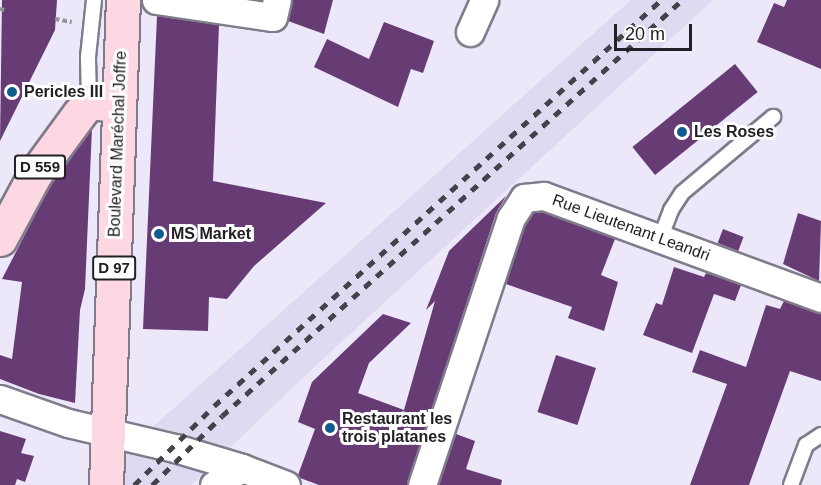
<!DOCTYPE html>
<meta charset="utf-8">
<style>
body{margin:0}
#map{position:relative;width:821px;height:485px;overflow:hidden;background:#ece7f9;font-family:Helvetica,sans-serif}
div>[style]{position:absolute}
[style*='--x']{left:calc(var(--x)*1px);top:calc(var(--y)*1px);width:calc(var(--w)*1px);rotate:calc(var(--a)*1deg)}
.built>*{inset:0;background:#e0d9f2}
.building>*{inset:0;background:#673c74;transform-origin:0 0}
.path>*{height:4px;margin-top:-2px;transform-origin:0;background:repeating-linear-gradient(90deg,#95929e 0 4.5px,transparent 0 7.5px)}
.roads{filter:drop-shadow(2px 0 #807b8b) drop-shadow(-2px 0 #807b8b) drop-shadow(0 2px #807b8b) drop-shadow(0 -2px #807b8b)}
.service>*{height:14px;margin:-7px;padding:0 7px;transform-origin:7px;border-radius:7px;background:#fff}
.minor>*{height:27px;margin:-13.5px;padding:0 13.5px;transform-origin:13.5px;border-radius:13.5px;background:#fff}
.primary>*{height:33px;margin:-16.5px;padding:0 16.5px;transform-origin:16.5px;border-radius:16.5px;background:#fdd7e2}
.rail>*{height:4.5px;margin-top:-2.25px;transform-origin:0;background:repeating-linear-gradient(90deg,#44424a 0 8px,transparent 0 16px)}
.dots>*{width:16px;height:16px;translate:-50% -50%;box-sizing:border-box;border:3px solid #fff;border-radius:50%}
span{translate:-50% -50%;white-space:nowrap;text-align:center;line-height:1.15;-webkit-text-stroke:6px #fff;paint-order:stroke}
.shield-label span{padding:2px 4px;background:#fff;border:2px solid;border-radius:4px;-webkit-text-stroke-width:0}
.shield-label{font-size:15px;color:#222026;font-weight:700}
.poi-label{font-size:16px;color:#222026;font-weight:700}
.left{translate:0 -50%;text-align:left}
.street-label{font-size:16px;color:#222026}
.scale{position:absolute;left:614px;top:24px;width:78px;height:27px;box-sizing:border-box;border:3px solid #222026;border-top:0;padding-left:8px;font-size:18px;line-height:21px;white-space:nowrap;color:#222026;-webkit-text-stroke:4px #fff;paint-order:stroke}
</style>
<div id="map">
<div class="built">
<div style="clip-path:polygon(631px 0,713px 0,311px 370px,191px 485px,117px 485px,119px 457px)"></div>
</div>
<div class="building">
<div style="clip-path:polygon(2px 0,57px 0,55px 30px,0 141px)"></div>
<div style="clip-path:polygon(292px 0,333px 0,324px 34px,288px 21px)"></div>
<div style="clip-path:polygon(787px 0,821px 0,821px 69px,757px 42px,774px 3px,784px 7px)"></div>
<div style="clip-path:polygon(157px 16px,219px 25px,213px 181px,326px 203px,254px 266px,227px 299px,209px 297px,208px 331px,143px 329px)"></div>
<div style="clip-path:polygon(384px 22px,434px 41px,423px 73px,411px 69px,398px 107px,314px 67px,327px 39px,369px 59px)"></div>
<div style="left:735px;top:64px;width:36px;height:132px;rotate:51deg"></div>
<div style="clip-path:polygon(92px 128px,85px 289px,80px 310px,75px 403px,39px 394px,0 379px,0 355px,12px 359px,22px 282px,2px 279px,51px 184px)"></div>
<div style="clip-path:polygon(506px 196px,496px 213px,407px 485px,319px 485px,300px 478px,298px 475px,315px 429px,298px 422px,312px 382px,383px 314px,411px 323px,369px 363px,358px 393px,404px 410px,435px 301px,426px 310px,449px 251px)"></div>
<div style="clip-path:polygon(542px 212px,615px 239px,601px 275px,618px 282px,604px 331px,568px 318px,572px 307px,506px 284px,525px 225px,533px 213px)"></div>
<div style="clip-path:polygon(798px 213px,821px 221px,819px 281px,783px 264px)"></div>
<div style="left:723px;top:229px;width:22px;height:15px;rotate:21deg"></div>
<div style="clip-path:polygon(674px 267px,704px 277px,706px 273px,741px 285px,735px 301px,714px 294px,692px 353px,643px 335px,656px 303px,662px 305px)"></div>
<div style="clip-path:polygon(784px 301px,821px 313px,821px 381px,790px 371px,749px 485px,690px 485px,727px 384px,692px 372px,700px 350px,746px 367px,766px 305px,780px 309px)"></div>
<div style="left:556px;top:355px;width:42px;height:60px;rotate:18deg"></div>
<div style="clip-path:polygon(0 431px,26px 439px,21px 453px,34px 456px,25px 482px,17px 479px,15px 485px,0 485px)"></div>
<div style="clip-path:polygon(456px 434px,475px 441px,466px 469px,502px 480px,501px 485px,439px 485px)"></div>
</div>
<div class="path">
<div style="--x:0;--y:9;--w:5;--a:11"></div>
<div style="--x:55;--y:19;--w:17;--a:10"></div>
</div>
<div class="roads">
<div class="service">
<div style="--x:89;--y:102;--w:45;--a:-91.3"></div>
<div style="--x:88;--y:57;--w:57;--a:-84"></div>
<div style="--x:660;--y:239;--w:31;--a:-69"></div>
<div style="--x:671;--y:210;--w:20;--a:-57"></div>
<div style="--x:682;--y:193;--w:119;--a:-39.9"></div>
<div style="--x:791;--y:485;--w:43;--a:-69.4"></div>
<div style="--x:806;--y:445;--w:18;--a:-34"></div>
</div>
<div class="minor">
<div style="--x:156;--y:0;--w:118;--a:8.3"></div>
<div style="--x:273;--y:17;--w:17;--a:-77"></div>
<div style="--x:470;--y:32;--w:35;--a:-66"></div>
<div style="--x:0;--y:399;--w:72;--a:19.4"></div>
<div style="--x:68;--y:423;--w:110;--a:13.2"></div>
<div style="--x:175;--y:448;--w:70;--a:16.6"></div>
<div style="--x:242;--y:468;--w:47;--a:21.1"></div>
<div style="--x:214;--y:485;--w:33;--a:-31"></div>
<div style="--x:422;--y:485;--w:281;--a:-71.6"></div>
<div style="--x:511;--y:218;--w:24;--a:-57"></div>
<div style="--x:524;--y:198;--w:20;--a:-6"></div>
<div style="--x:544;--y:196;--w:295;--a:20.2"></div>
</div>
<div class="primary">
<div style="--x:0;--y:239;--w:74;--a:-61.7"></div>
<div style="--x:35;--y:174;--w:74;--a:-53.7"></div>
<div style="--x:79;--y:114;--w:16;--a:-50"></div>
<div style="--x:89;--y:102;--w:30;--a:6"></div>
<div style="--x:106;--y:485;--w:485;--a:-88"></div>
</div>
</div>
<div class="rail">
<div style="--x:134;--y:485;--w:112;--a:-44.6"></div>
<div style="--x:214;--y:406;--w:604;--a:-42.25"></div>
<div style="--x:152;--y:485;--w:98;--a:-44.6"></div>
<div style="--x:222;--y:416;--w:620;--a:-42.12"></div>
</div>
<div class="dots">
<div style="left:12px;top:92px;background:#115c8f"></div>
<div style="left:682px;top:132px;background:#115c8f"></div>
<div style="left:159px;top:234px;background:#115c8f"></div>
<div style="left:330px;top:428px;background:#115c8f"></div>
</div>
<div class="shield-label">
<span style="left:40px;top:167px">D 559</span>
<span style="left:114px;top:268px">D 97</span>
</div>
<div class="poi-label">
<span class="left" style="left:24px;top:92px">Pericles III</span>
<span class="left" style="left:694px;top:132px">Les Roses</span>
<span class="left" style="left:171px;top:234px">MS Market</span>
<span class="left" style="left:342px;top:428px">Restaurant les<br>trois platanes</span>
</div>
<div class="street-label">
<span style="left:118px;top:144px;rotate:-88deg">Boulevard Maréchal Joffre</span>
<span style="left:631px;top:228px;rotate:20deg">Rue Lieutenant Leandri</span>
</div>
<div class="scale">20 m</div>
</div>
